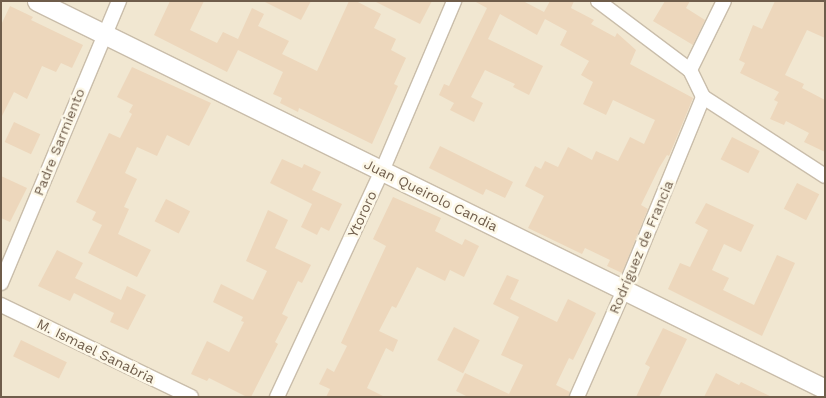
<!DOCTYPE html>
<meta charset="utf-8">
<style>
body{margin:0}
#map{position:relative;width:826px;height:398px;overflow:hidden;background:#faf4e2;font-family:"Work Sans",sans-serif}
div>[style]{position:absolute}
[style*='--x']{left:calc(var(--x)*1px);top:calc(var(--y)*1px);width:calc(var(--w)*1px);rotate:calc(var(--a)*1deg)}
.residential>*{inset:0;background:#f1e7d1;transform-origin:0 0}
.building>*{inset:0;background:#edd7bc;transform-origin:0 0}
.roads{filter:drop-shadow(1px 0 #c9bdaa) drop-shadow(-1px 0 #c9bdaa) drop-shadow(0 1px #c9bdaa) drop-shadow(0 -1px #c9bdaa)}
.street>*{height:14px;margin:-7px;padding:0 7px;transform-origin:7px;border-radius:7px;background:#fff}
.secondary>*{height:19px;margin:-9.5px;padding:0 9.5px;transform-origin:9.5px;border-radius:9.5px;background:#fff}
span{translate:-50% -50%;white-space:nowrap;text-align:center;line-height:1.15;-webkit-text-stroke:5px #fdf8e8;paint-order:stroke}
.street-label{font-size:14px;color:#6f5d4b}
.frame{position:absolute;inset:0;border:2px solid #6f5d4b;pointer-events:none}
</style>
<div id="map">
<div class="residential">
<div style="left:1px;top:1px;width:824px;height:396px"></div>
</div>
<div class="building">
<div style="clip-path:polygon(170px 1px,204px 1px,190px 30px,217px 43px,223px 32px,238px 39px,252px 8px,264px 14px,258px 26px,289px 41px,282px 54px,317px 71px,349px 1px,356px 1px,381px 14px,374px 28px,396px 39px,391px 50px,406px 58px,394px 84px,398px 86px,372px 144px,299px 108px,298px 112px,280px 103px,282px 98px,273px 94px,283px 72px,238px 50px,227px 72px,154px 35px)"></div>
<div style="clip-path:polygon(263px 1px,311px 1px,301px 20px)"></div>
<div style="clip-path:polygon(374px 1px,432px 1px,420px 24px)"></div>
<div style="clip-path:polygon(474px 1px,523px 1px,544px 12px,550px 1px,574px 1px,571px 8px,594px 20px,591px 24px,615px 37px,617px 33px,636px 50px,630px 64px,693px 98px,669px 156px,667px 155px,659px 168px,641px 205px,648px 209px,622px 273px,607px 266px,610px 260px,585px 248px,582px 254px,528px 228px,544px 196px,525px 186px,535px 166px,541px 169px,545px 161px,558px 167px,568px 147px,592px 160px,596px 151px,618px 161px,630px 137px,644px 144px,655px 120px,613px 100px,606px 115px,583px 104px,593px 82px,581px 75px,589px 61px,560px 45px,567px 31px,545px 19px,537px 35px,500px 14px,488px 39px,543px 66px,529px 95px,513px 87px,515px 84px,485px 70px,471px 97px,483px 103px,474px 122px,450px 110px,454px 103px,439px 95px,444px 84px,449px 86px,487px 8px)"></div>
<div style="clip-path:polygon(665px 1px,690px 1px,686px 8px,705px 20px,693px 45px,653px 21px)"></div>
<div style="clip-path:polygon(775px 1px,825px 1px,825px 38px,807px 30px,785px 75px,804px 84px,802px 88px,825px 100px,825px 152px,804px 142px,809px 133px,786px 121px,784px 125px,770px 119px,778px 102px,774px 100px,779px 92px,740px 73px,745px 63px,739px 60px,753px 25px,762px 29px)"></div>
<div style="clip-path:polygon(10px 6px,33px 17px,31px 20px,83px 45px,72px 68px,61px 63px,56px 72px,42px 66px,27px 99px,14px 92px,1px 118px,1px 25px)"></div>
<div style="clip-path:polygon(132px 67px,211px 103px,189px 146px,167px 135px,157px 156px,137px 147px,125px 173px,137px 179px,124px 207px,129px 209px,118px 234px,151px 250px,137px 277px,88px 253px,102px 225px,92px 220px,96px 212px,76px 202px,109px 133px,120px 138px,132px 114px,129px 112px,133px 105px,117px 97px)"></div>
<div style="left:14px;top:122px;width:29px;height:22px;rotate:25deg"></div>
<div style="left:732px;top:137px;width:31px;height:25px;rotate:27deg"></div>
<div style="clip-path:polygon(440px 146px,513px 182px,505px 198px,486px 189px,483px 195px,429px 168px)"></div>
<div style="clip-path:polygon(282px 159px,302px 168px,304px 164px,321px 172px,312px 190px,342px 204px,329px 231px,321px 227px,317px 235px,301px 227px,312px 204px,270px 183px)"></div>
<div style="clip-path:polygon(1px 176px,27px 188px,10px 222px,1px 218px)"></div>
<div style="left:797px;top:183px;width:25px;height:29px;rotate:27deg"></div>
<div style="clip-path:polygon(393px 197px,441px 218px,435px 231px,462px 245px,465px 239px,479px 246px,464px 277px,450px 270px,445px 281px,417px 267px,396px 308px,392px 306px,379px 331px,398px 340px,393px 352px,386px 348px,367px 388px,385px 397px,326px 397px,330px 389px,319px 384px,327px 368px,334px 372px,347px 346px,341px 343px,386px 246px,373px 239px)"></div>
<div style="left:166px;top:199px;width:27px;height:25px;rotate:27deg"></div>
<div style="clip-path:polygon(706px 203px,754px 225px,741px 252px,724px 244px,712px 270px,729px 278px,723px 290px,754px 305px,777px 255px,795px 263px,762px 336px,668px 289px,680px 263px,690px 267px,708px 230px,695px 223px)"></div>
<div style="clip-path:polygon(268px 210px,288px 220px,275px 248px,311px 265px,302px 283px,298px 281px,282px 314px,288px 317px,275px 342px,278px 344px,251px 397px,247px 397px,209px 378px,207px 381px,191px 374px,207px 341px,229px 352px,244px 322px,241px 321px,243px 317px,213px 302px,221px 284px,253px 300px,267px 271px,246px 261px)"></div>
<div style="clip-path:polygon(57px 250px,83px 263px,75px 278px,121px 300px,127px 286px,146px 295px,128px 330px,110px 322px,114px 313px,74px 293px,70px 301px,38px 286px)"></div>
<div style="clip-path:polygon(507px 275px,519px 280px,510px 299px,557px 322px,568px 299px,596px 313px,573px 360px,569px 358px,556px 385px,570px 392px,568px 397px,468px 397px,456px 391px,465px 373px,509px 394px,523px 365px,501px 355px,519px 317px,493px 304px)"></div>
<div style="left:454px;top:327px;width:29px;height:37px;rotate:27deg"></div>
<div style="clip-path:polygon(663px 328px,687px 339px,659px 397px,636px 397px,650px 367px,645px 364px)"></div>
<div style="left:21px;top:340px;width:51px;height:18px;rotate:26deg"></div>
<div style="clip-path:polygon(716px 373px,739px 385px,741px 382px,772px 397px,704px 397px)"></div>
</div>
<div class="roads">
<div class="street">
<div style="--x:598;--y:1;--w:115;--a:36.9"></div>
<div style="--x:690;--y:70;--w:30;--a:64"></div>
<div style="--x:703;--y:97;--w:145;--a:32.9"></div>
<div style="--x:690;--y:70;--w:77;--a:-63.8"></div>
<div style="--x:1;--y:283;--w:306;--a:-67.3"></div>
<div style="--x:1;--y:305;--w:211;--a:25.8"></div>
<div style="--x:277;--y:397;--w:249;--a:-65.1"></div>
<div style="--x:382;--y:171;--w:185;--a:-67"></div>
<div style="--x:577;--y:397;--w:117;--a:-66.3"></div>
<div style="--x:624;--y:290;--w:209;--a:-67.7"></div>
</div>
<div class="secondary">
<div style="--x:37;--y:1;--w:878;--a:26.21"></div>
</div>
</div>
<div class="street-label">
<span style="left:59px;top:142px;rotate:-68deg">Padre Sarmiento</span>
<span style="left:431px;top:195px;rotate:26deg">Juan Queirolo Candia</span>
<span style="left:362px;top:214px;rotate:-65deg">Ytororo</span>
<span style="left:641px;top:247px;rotate:-67deg">Rodríguez de Francia</span>
<span style="left:96px;top:351px;rotate:26deg">M. Ismael Sanabria</span>
</div>
<div class="frame"></div>
</div>
